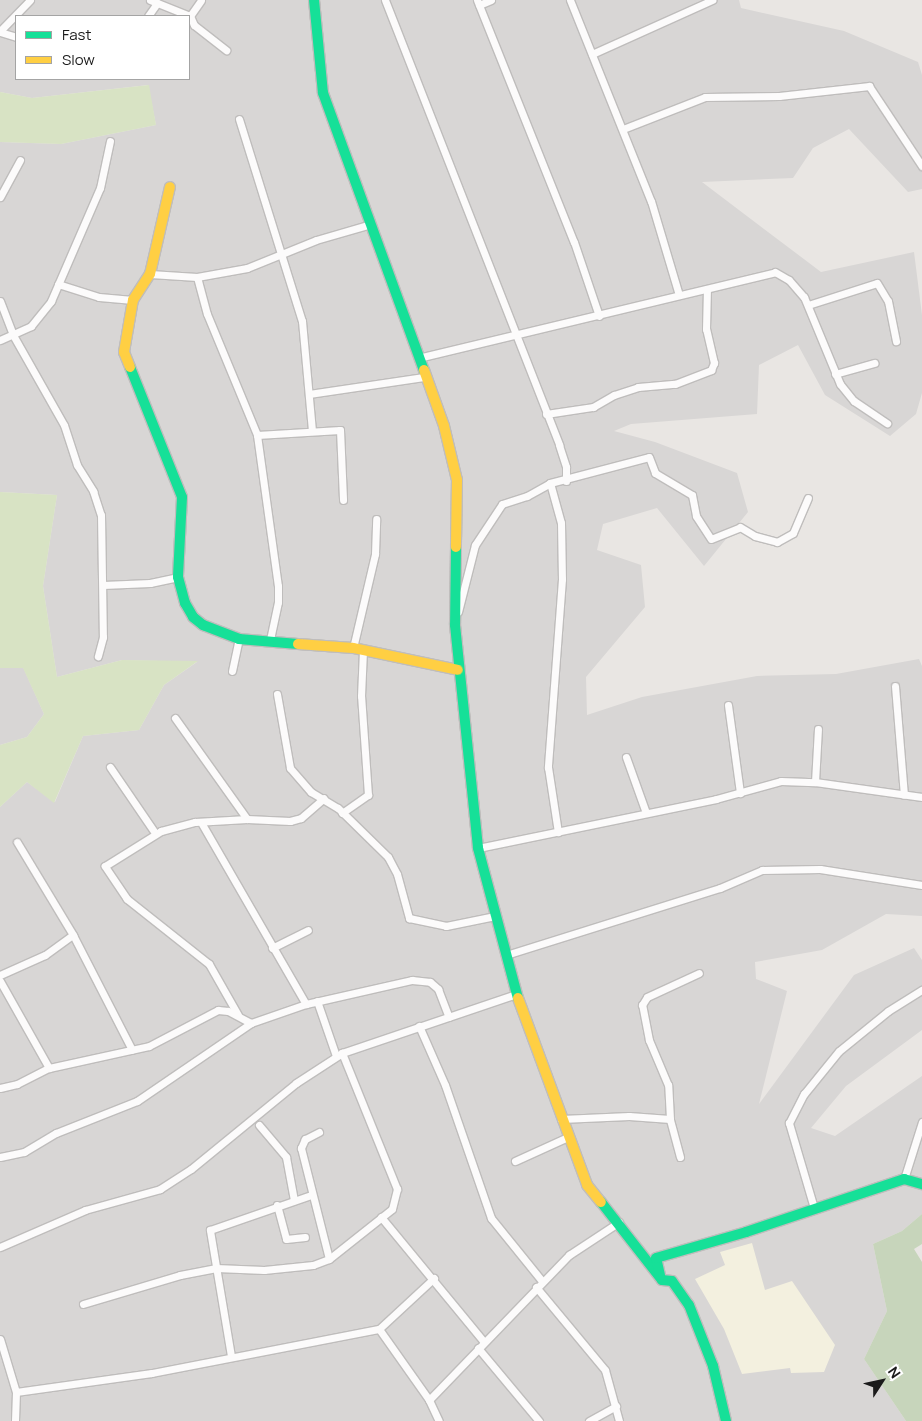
<!DOCTYPE html>
<style>
body{margin:0}
#map{position:relative;width:922px;height:1421px;overflow:hidden;background:#e9e6e3;font-family:Manrope,sans-serif}
div>[style]{position:absolute}
[style*='--x']{left:calc(var(--x)*1px);top:calc(var(--y)*1px);width:calc(var(--w)*1px);rotate:calc(var(--a)*1deg)}
.residential>*{inset:0;background:#d8d6d5}
.education>*{inset:0;background:#f3f0df}
.grass>*{inset:0;background:#d8e3c4}
.forest>*{inset:0;background:#c7d5bb}
.roads{filter:drop-shadow(1px 0 #bfbdbc) drop-shadow(-1px 0 #bfbdbc) drop-shadow(0 1px #bfbdbc) drop-shadow(0 -1px #bfbdbc)}
.street>*{height:7px;margin:-3.5px;padding:0 3.5px;transform-origin:3.5px;border-radius:3.5px;background:#fcfbfb}
.fast>*{height:10px;margin:-5px;padding:0 5px;transform-origin:5px;border-radius:5px;background:#16e098}
.slow>*{height:10px;margin:-5px;padding:0 5px;transform-origin:5px;border-radius:5px;background:#ffcf43}
span{translate:-50% -50%;white-space:nowrap;text-align:center;line-height:1.15;-webkit-text-stroke:5px #fff;paint-order:stroke}
.legend{position:absolute;left:15px;top:15px;width:175px;height:65px;box-sizing:border-box;background:#fff;border:1px solid #a4a4a4;margin:0;padding:6px 9px;list-style:none;font-size:15px;color:#1b1b1b}
.legend li{display:flex;align-items:center;gap:10px;height:25px}
.legend b{width:25px;border:1px solid #a4a4a4}
.north{position:absolute;left:857px;top:1356px;width:50px;height:50px;-webkit-text-stroke:4px #fff;paint-order:stroke;rotate:55deg;font-size:14px;font-weight:700;line-height:20px;text-align:center;color:#1b1b1b}
.north::after{content:'';display:block;margin:auto;width:18px;height:22px;background:#1b1b1b;clip-path:polygon(50% 0,100% 100%,50% 72%,0 100%)}
</style>
<div id="map">
<div class="residential">
<div style="clip-path:polygon(evenodd,0 0,739px 0,741px 8px,844px 31px,918px 62px,922px 75px,922px 189px,908px 192px,849px 129px,813px 148px,793px 178px,702px 182px,821px 272px,914px 252px,922px 315px,922px 393px,916px 414px,890px 436px,825px 395px,798px 345px,759px 365px,757px 414px,631px 424px,614px 431px,655px 442px,737px 473px,748px 512px,704px 566px,657px 508px,603px 524px,597px 550px,641px 565px,645px 607px,586px 677px,587px 715px,642px 697px,757px 676px,836px 674px,919px 659px,922px 666px,922px 916px,886px 914px,822px 950px,755px 962px,756px 979px,787px 991px,759px 1104px,854px 975px,914px 948px,922px 960px,922px 1030px,846px 1086px,811px 1128px,835px 1136px,922px 1076px,922px 1214px,902px 1231px,873px 1244px,887px 1311px,864px 1359px,906px 1421px,0 1421px,0 807px,27px 782px,55px 802px,83px 736px,139px 730px,164px 685px,197px 662px,122px 660px,57px 677px,43px 586px,57px 495px,0 492px,0 142px,61px 144px,156px 125px,148px 85px,32px 98px,0 92px,0 0,16px 16px,189px 16px,189px 79px,16px 79px,16px 16px)"></div>
<div style="clip-path:polygon(23px 667px,44px 714px,27px 737px,0 745px,0 668px)"></div>
</div>
<div class="education">
<div style="clip-path:polygon(752px 1243px,765px 1290px,792px 1281px,835px 1345px,824px 1372px,791px 1373px,790px 1368px,742px 1374px,724px 1329px,695px 1279px,725px 1265px,720px 1252px)"></div>
</div>
<div class="grass">
<div style="clip-path:polygon(149px 85px,156px 125px,61px 144px,0 142px,0 92px,32px 98px)"></div>
<div style="clip-path:polygon(0 492px,57px 495px,43px 586px,57px 677px,122px 660px,198px 661px,164px 685px,139px 730px,83px 736px,54px 803px,27px 782px,0 807px,0 745px,27px 737px,44px 714px,23px 668px,0 668px)"></div>
</div>
<div class="forest">
<div style="clip-path:polygon(922px 1214px,922px 1244px,914px 1249px,922px 1262px,922px 1421px,906px 1421px,864px 1359px,887px 1311px,873px 1244px,902px 1231px)"></div>
</div>
<div class="roads">
<div class="street">
<div style="--x:150;--y:0;--w:43;--a:21.8"></div>
<div style="--x:385;--y:0;--w:478;--a:68.6"></div>
<div style="--x:559;--y:445;--w:23;--a:72"></div>
<div style="--x:566;--y:467;--w:14;--a:90"></div>
<div style="--x:477;--y:0;--w:261;--a:68.2"></div>
<div style="--x:574;--y:242;--w:78;--a:71.3"></div>
<div style="--x:570;--y:0;--w:217;--a:68.1"></div>
<div style="--x:651;--y:201;--w:98;--a:73.4"></div>
<div style="--x:479;--y:5;--w:13;--a:-23"></div>
<div style="--x:148;--y:16;--w:16;--a:-55"></div>
<div style="--x:190;--y:16;--w:10;--a:66"></div>
<div style="--x:194;--y:25;--w:41;--a:38"></div>
<div style="--x:190;--y:16;--w:19;--a:-55"></div>
<div style="--x:0;--y:31;--w:43;--a:-45.9"></div>
<div style="--x:0;--y:32;--w:17;--a:17"></div>
<div style="--x:592;--y:54;--w:132;--a:-24.2"></div>
<div style="--x:239;--y:119;--w:212;--a:72.7"></div>
<div style="--x:302;--y:321;--w:109;--a:84.8"></div>
<div style="--x:623;--y:129;--w:88;--a:-21.3"></div>
<div style="--x:705;--y:97;--w:74;--a:-0.8"></div>
<div style="--x:779;--y:96;--w:91;--a:-6.3"></div>
<div style="--x:869;--y:86;--w:96;--a:56.5"></div>
<div style="--x:0;--y:197;--w:42;--a:-61.6"></div>
<div style="--x:150;--y:274;--w:47;--a:3.7"></div>
<div style="--x:197;--y:277;--w:51;--a:-10.2"></div>
<div style="--x:247;--y:268;--w:74;--a:-22.1"></div>
<div style="--x:316;--y:240;--w:57;--a:-16.2"></div>
<div style="--x:197;--y:277;--w:38;--a:75"></div>
<div style="--x:207;--y:314;--w:131;--a:67.5"></div>
<div style="--x:257;--y:435;--w:152;--a:82.1"></div>
<div style="--x:278;--y:586;--w:16;--a:90"></div>
<div style="--x:278;--y:602;--w:40;--a:102"></div>
<div style="--x:58;--y:284;--w:43;--a:17.6"></div>
<div style="--x:99;--y:297;--w:34;--a:5"></div>
<div style="--x:0;--y:301;--w:36;--a:69"></div>
<div style="--x:13;--y:335;--w:103;--a:60.5"></div>
<div style="--x:64;--y:425;--w:42;--a:72"></div>
<div style="--x:77;--y:465;--w:31;--a:58"></div>
<div style="--x:93;--y:491;--w:25;--a:72"></div>
<div style="--x:101;--y:515;--w:122;--a:89.1"></div>
<div style="--x:103;--y:637;--w:20;--a:105"></div>
<div style="--x:808;--y:305;--w:72;--a:-17.7"></div>
<div style="--x:877;--y:283;--w:21;--a:59"></div>
<div style="--x:888;--y:301;--w:41;--a:78.7"></div>
<div style="--x:0;--y:340;--w:34;--a:-24"></div>
<div style="--x:31;--y:326;--w:32;--a:-51"></div>
<div style="--x:51;--y:301;--w:123;--a:-66.6"></div>
<div style="--x:100;--y:188;--w:48;--a:-78"></div>
<div style="--x:418;--y:358;--w:367;--a:-13.5"></div>
<div style="--x:775;--y:272;--w:16;--a:30"></div>
<div style="--x:789;--y:280;--w:23;--a:49"></div>
<div style="--x:804;--y:297;--w:94;--a:67.5"></div>
<div style="--x:840;--y:384;--w:22;--a:51"></div>
<div style="--x:854;--y:401;--w:40;--a:34"></div>
<div style="--x:835;--y:374;--w:41;--a:-15.8"></div>
<div style="--x:309;--y:394;--w:116;--a:-8.4"></div>
<div style="--x:546;--y:414;--w:48;--a:-8.5"></div>
<div style="--x:593;--y:407;--w:24;--a:-30"></div>
<div style="--x:614;--y:395;--w:25;--a:-18"></div>
<div style="--x:638;--y:387;--w:37;--a:-5"></div>
<div style="--x:675;--y:384;--w:39;--a:-21"></div>
<div style="--x:711;--y:370;--w:8;--a:-67"></div>
<div style="--x:714;--y:363;--w:35;--a:-103"></div>
<div style="--x:706;--y:329;--w:40;--a:-88.6"></div>
<div style="--x:257;--y:435;--w:83;--a:-3.4"></div>
<div style="--x:340;--y:430;--w:70;--a:87.5"></div>
<div style="--x:550;--y:483;--w:41;--a:74.6"></div>
<div style="--x:561;--y:523;--w:56;--a:89"></div>
<div style="--x:562;--y:579;--w:189;--a:94.3"></div>
<div style="--x:548;--y:767;--w:66;--a:81.3"></div>
<div style="--x:103;--y:585;--w:47;--a:-2.4"></div>
<div style="--x:150;--y:583;--w:29;--a:-12"></div>
<div style="--x:458;--y:612;--w:69;--a:-75.8"></div>
<div style="--x:475;--y:545;--w:49;--a:-56.6"></div>
<div style="--x:502;--y:504;--w:26;--a:-18"></div>
<div style="--x:527;--y:496;--w:26;--a:-29"></div>
<div style="--x:550;--y:483;--w:102;--a:-14.7"></div>
<div style="--x:649;--y:457;--w:17;--a:69"></div>
<div style="--x:655;--y:473;--w:43;--a:30.7"></div>
<div style="--x:692;--y:495;--w:21;--a:79"></div>
<div style="--x:696;--y:516;--w:27;--a:57"></div>
<div style="--x:711;--y:539;--w:31;--a:-22"></div>
<div style="--x:740;--y:527;--w:17;--a:31"></div>
<div style="--x:755;--y:536;--w:23;--a:15"></div>
<div style="--x:777;--y:542;--w:18;--a:-29"></div>
<div style="--x:793;--y:533;--w:38;--a:-67"></div>
<div style="--x:353;--y:648;--w:97;--a:-76.8"></div>
<div style="--x:375;--y:554;--w:35;--a:-88"></div>
<div style="--x:232;--y:671;--w:33;--a:-78"></div>
<div style="--x:895;--y:686;--w:109;--a:85.3"></div>
<div style="--x:277;--y:694;--w:75;--a:80"></div>
<div style="--x:290;--y:768;--w:32;--a:49"></div>
<div style="--x:311;--y:792;--w:31;--a:31"></div>
<div style="--x:338;--y:808;--w:70;--a:44.4"></div>
<div style="--x:388;--y:857;--w:19;--a:62"></div>
<div style="--x:397;--y:874;--w:46;--a:74.7"></div>
<div style="--x:409;--y:918;--w:38;--a:12"></div>
<div style="--x:446;--y:926;--w:50;--a:-11.5"></div>
<div style="--x:728;--y:705;--w:89;--a:82.2"></div>
<div style="--x:175;--y:718;--w:124;--a:54.5"></div>
<div style="--x:626;--y:757;--w:59;--a:70.3"></div>
<div style="--x:110;--y:767;--w:80;--a:55.7"></div>
<div style="--x:815;--y:782;--w:53;--a:-86.8"></div>
<div style="--x:342;--y:813;--w:32;--a:-35"></div>
<div style="--x:368;--y:795;--w:99;--a:-94"></div>
<div style="--x:361;--y:696;--w:45;--a:-87.5"></div>
<div style="--x:202;--y:824;--w:208;--a:60"></div>
<div style="--x:17;--y:842;--w:109;--a:58.9"></div>
<div style="--x:73;--y:935;--w:129;--a:62.8"></div>
<div style="--x:478;--y:848;--w:243;--a:-11.6"></div>
<div style="--x:716;--y:799;--w:67;--a:-15.5"></div>
<div style="--x:781;--y:781;--w:34;--a:2"></div>
<div style="--x:815;--y:782;--w:108;--a:8"></div>
<div style="--x:272;--y:948;--w:40;--a:-26.6"></div>
<div style="--x:506;--y:955;--w:224;--a:-17.4"></div>
<div style="--x:720;--y:888;--w:46;--a:-23.2"></div>
<div style="--x:762;--y:870;--w:58;--a:-1"></div>
<div style="--x:820;--y:869;--w:103;--a:8.9"></div>
<div style="--x:0;--y:975;--w:49;--a:-24"></div>
<div style="--x:45;--y:955;--w:34;--a:-36"></div>
<div style="--x:0;--y:981;--w:100;--a:60.6"></div>
<div style="--x:317;--y:1001;--w:58;--a:70.9"></div>
<div style="--x:238;--y:1015;--w:59;--a:-119.6"></div>
<div style="--x:209;--y:964;--w:105;--a:-141.6"></div>
<div style="--x:127;--y:899;--w:40;--a:-124"></div>
<div style="--x:105;--y:866;--w:66;--a:-32"></div>
<div style="--x:161;--y:831;--w:35;--a:-15"></div>
<div style="--x:195;--y:822;--w:52;--a:-3.3"></div>
<div style="--x:247;--y:819;--w:43;--a:2.7"></div>
<div style="--x:290;--y:821;--w:11;--a:-15"></div>
<div style="--x:301;--y:818;--w:30;--a:-41"></div>
<div style="--x:419;--y:1026;--w:64;--a:66.2"></div>
<div style="--x:445;--y:1085;--w:141;--a:70.9"></div>
<div style="--x:491;--y:1218;--w:81;--a:51"></div>
<div style="--x:0;--y:1088;--w:17;--a:-13"></div>
<div style="--x:17;--y:1084;--w:36;--a:-27"></div>
<div style="--x:49;--y:1068;--w:102;--a:-12.4"></div>
<div style="--x:149;--y:1046;--w:78;--a:-27.6"></div>
<div style="--x:218;--y:1010;--w:10;--a:6"></div>
<div style="--x:228;--y:1011;--w:26;--a:28"></div>
<div style="--x:251;--y:1023;--w:58;--a:-19.1"></div>
<div style="--x:306;--y:1004;--w:109;--a:-12.8"></div>
<div style="--x:412;--y:980;--w:18;--a:6"></div>
<div style="--x:430;--y:982;--w:11;--a:41"></div>
<div style="--x:438;--y:989;--w:30;--a:69"></div>
<div style="--x:561;--y:1119;--w:68;--a:-2.5"></div>
<div style="--x:629;--y:1116;--w:41;--a:4.2"></div>
<div style="--x:259;--y:1125;--w:42;--a:49.8"></div>
<div style="--x:286;--y:1157;--w:44;--a:79.5"></div>
<div style="--x:319;--y:1132;--w:16;--a:153"></div>
<div style="--x:305;--y:1139;--w:10;--a:114"></div>
<div style="--x:301;--y:1148;--w:114;--a:75.8"></div>
<div style="--x:0;--y:1157;--w:25;--a:-12"></div>
<div style="--x:24;--y:1152;--w:37;--a:-31"></div>
<div style="--x:56;--y:1133;--w:87;--a:-21.6"></div>
<div style="--x:137;--y:1101;--w:138;--a:-34.4"></div>
<div style="--x:680;--y:1157;--w:39;--a:-105"></div>
<div style="--x:670;--y:1119;--w:34;--a:-93"></div>
<div style="--x:668;--y:1085;--w:49;--a:-112.9"></div>
<div style="--x:649;--y:1040;--w:36;--a:-101"></div>
<div style="--x:642;--y:1005;--w:9;--a:-58"></div>
<div style="--x:647;--y:997;--w:57;--a:-24.8"></div>
<div style="--x:515;--y:1161;--w:58;--a:-24.4"></div>
<div style="--x:904;--y:1179;--w:60;--a:-72.5"></div>
<div style="--x:277;--y:1205;--w:35;--a:75"></div>
<div style="--x:286;--y:1239;--w:19;--a:-6"></div>
<div style="--x:814;--y:1208;--w:89;--a:-106.4"></div>
<div style="--x:789;--y:1123;--w:33;--a:-63"></div>
<div style="--x:804;--y:1094;--w:55;--a:-50.9"></div>
<div style="--x:839;--y:1051;--w:63;--a:-39.2"></div>
<div style="--x:888;--y:1011;--w:40;--a:-32"></div>
<div style="--x:381;--y:1217;--w:162;--a:50.5"></div>
<div style="--x:0;--y:1247;--w:93;--a:-23.5"></div>
<div style="--x:85;--y:1210;--w:78;--a:-15.6"></div>
<div style="--x:160;--y:1189;--w:37;--a:-33"></div>
<div style="--x:191;--y:1169;--w:136;--a:-39.3"></div>
<div style="--x:296;--y:1083;--w:55;--a:-33.1"></div>
<div style="--x:342;--y:1053;--w:184;--a:-18.7"></div>
<div style="--x:536;--y:1287;--w:108;--a:50.3"></div>
<div style="--x:605;--y:1370;--w:53;--a:74.6"></div>
<div style="--x:83;--y:1304;--w:101;--a:-16.6"></div>
<div style="--x:180;--y:1275;--w:37;--a:-11"></div>
<div style="--x:216;--y:1268;--w:48;--a:2.4"></div>
<div style="--x:264;--y:1270;--w:49;--a:-5.8"></div>
<div style="--x:313;--y:1265;--w:17;--a:-21"></div>
<div style="--x:329;--y:1259;--w:80;--a:-38.4"></div>
<div style="--x:392;--y:1209;--w:21;--a:-76"></div>
<div style="--x:397;--y:1189;--w:147;--a:-112"></div>
<div style="--x:379;--y:1329;--w:87;--a:54.8"></div>
<div style="--x:429;--y:1400;--w:23;--a:65"></div>
<div style="--x:0;--y:1339;--w:55;--a:73.2"></div>
<div style="--x:16;--y:1392;--w:29;--a:92"></div>
<div style="--x:478;--y:1348;--w:95;--a:50.1"></div>
<div style="--x:231;--y:1356;--w:128;--a:-99.5"></div>
<div style="--x:210;--y:1230;--w:107;--a:-19.1"></div>
<div style="--x:16;--y:1392;--w:137;--a:-8"></div>
<div style="--x:152;--y:1373;--w:231;--a:-11"></div>
<div style="--x:379;--y:1329;--w:75;--a:-42.8"></div>
<div style="--x:429;--y:1400;--w:202;--a:-46"></div>
<div style="--x:569;--y:1255;--w:60;--a:-33.4"></div>
<div style="--x:589;--y:1421;--w:31;--a:-29"></div>
</div>
<div class="fast">
<div style="--x:314;--y:0;--w:93;--a:84.5"></div>
<div style="--x:323;--y:93;--w:295;--a:70"></div>
<div style="--x:130;--y:367;--w:140;--a:68.2"></div>
<div style="--x:182;--y:497;--w:80;--a:92.9"></div>
<div style="--x:178;--y:577;--w:27;--a:75"></div>
<div style="--x:185;--y:603;--w:16;--a:60"></div>
<div style="--x:193;--y:617;--w:13;--a:39"></div>
<div style="--x:203;--y:625;--w:39;--a:21"></div>
<div style="--x:239;--y:639;--w:59;--a:4.8"></div>
<div style="--x:456;--y:547;--w:78;--a:90.7"></div>
<div style="--x:455;--y:625;--w:224;--a:84.1"></div>
<div style="--x:478;--y:848;--w:155;--a:75.1"></div>
<div style="--x:601;--y:1202;--w:99;--a:52"></div>
<div style="--x:662;--y:1280;--w:10;--a:6"></div>
<div style="--x:672;--y:1281;--w:29;--a:55"></div>
<div style="--x:689;--y:1305;--w:66;--a:68.5"></div>
<div style="--x:713;--y:1366;--w:57;--a:76.7"></div>
<div style="--x:660;--y:1275;--w:17;--a:-103"></div>
<div style="--x:656;--y:1258;--w:94;--a:-16.1"></div>
<div style="--x:746;--y:1232;--w:167;--a:-18.5"></div>
<div style="--x:904;--y:1179;--w:19;--a:16"></div>
</div>
<div class="slow">
<div style="--x:130;--y:367;--w:16;--a:-112"></div>
<div style="--x:124;--y:352;--w:53;--a:-80.2"></div>
<div style="--x:133;--y:300;--w:31;--a:-57"></div>
<div style="--x:150;--y:274;--w:89;--a:-77.1"></div>
<div style="--x:424;--y:370;--w:59;--a:70.3"></div>
<div style="--x:444;--y:426;--w:56;--a:76.5"></div>
<div style="--x:457;--y:480;--w:67;--a:90.9"></div>
<div style="--x:298;--y:644;--w:55;--a:4.2"></div>
<div style="--x:353;--y:648;--w:107;--a:11.8"></div>
<div style="--x:518;--y:998;--w:199;--a:69.7"></div>
<div style="--x:587;--y:1185;--w:22;--a:51"></div>
</div>
</div>
<ul class="legend">
<li><b style="height:6px;background:#16e098"></b>Fast</li>
<li><b style="height:6px;background:#ffcf43"></b>Slow</li>
</ul>
<div class="north">N</div>
</div>
